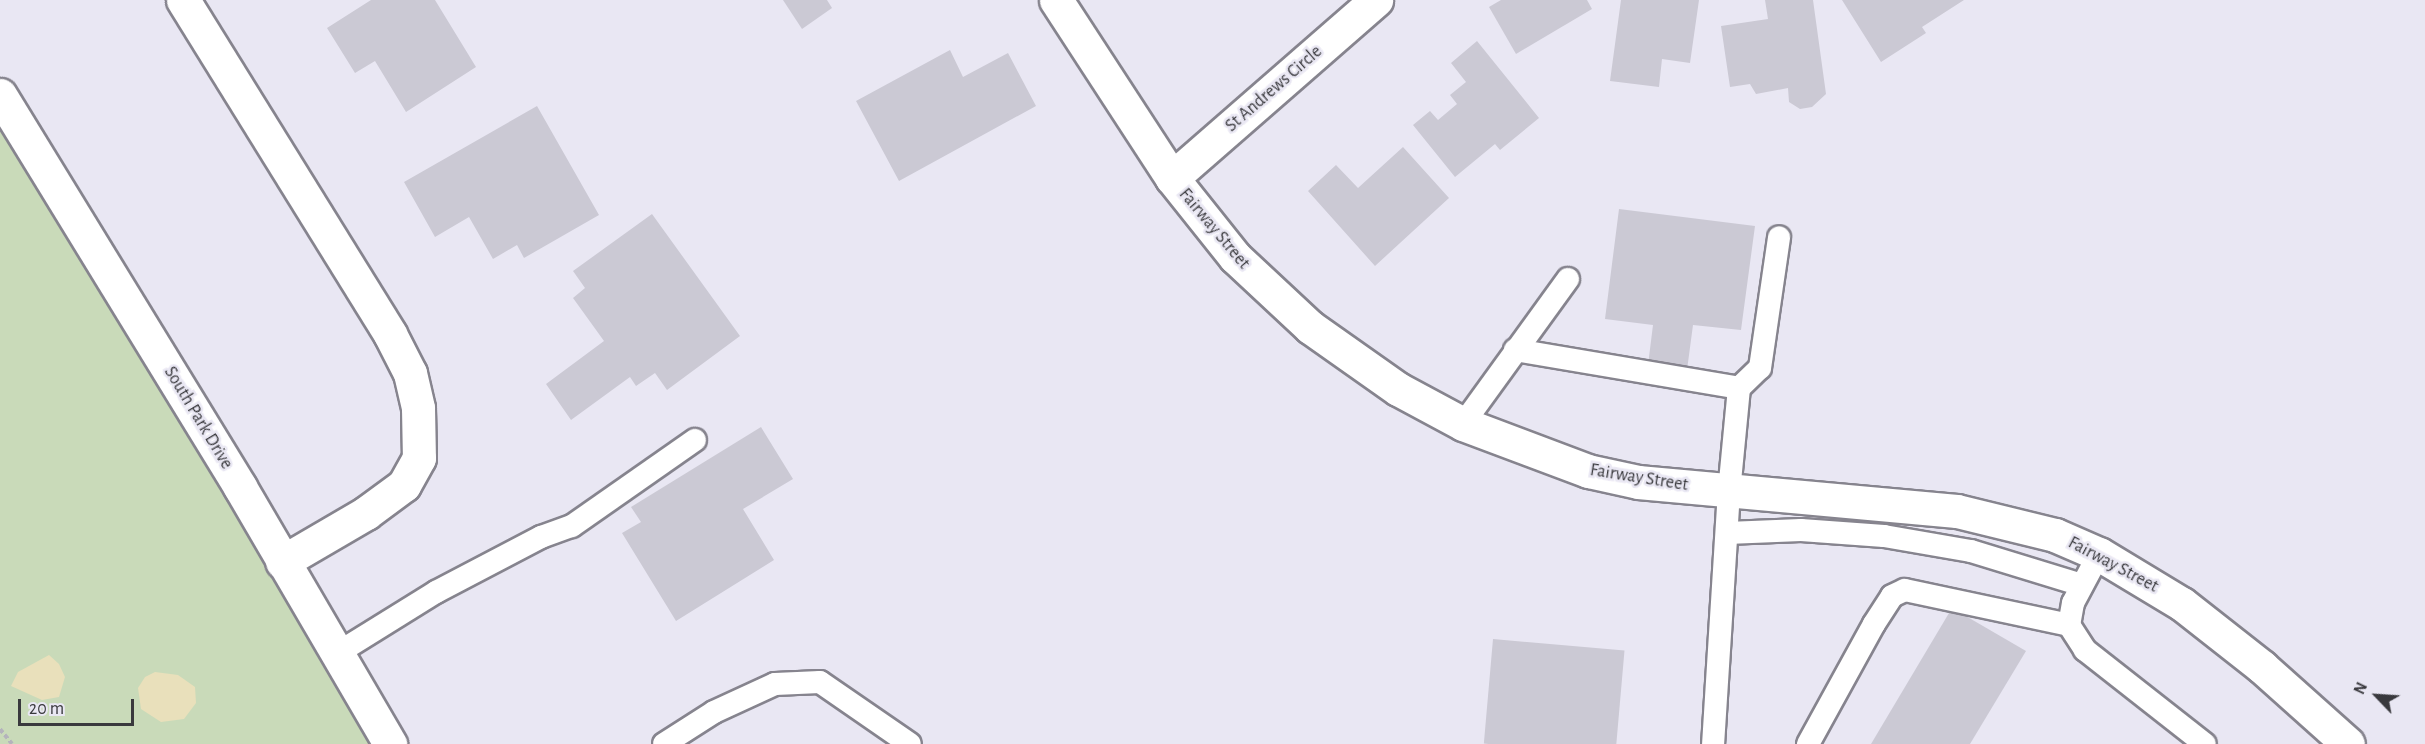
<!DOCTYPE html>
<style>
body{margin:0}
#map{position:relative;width:2425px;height:744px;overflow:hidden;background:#e9e7f3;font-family:"Alegreya Sans",sans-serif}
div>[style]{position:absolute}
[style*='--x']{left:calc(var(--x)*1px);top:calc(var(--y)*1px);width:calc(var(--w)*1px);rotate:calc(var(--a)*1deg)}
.green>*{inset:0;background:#c9dab9}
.sand>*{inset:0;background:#e9e0bb}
.building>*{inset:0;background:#cbc9d4;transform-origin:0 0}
.path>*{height:4px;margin-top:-2px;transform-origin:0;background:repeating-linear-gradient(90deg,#b4b3bc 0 4.5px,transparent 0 7.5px)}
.roads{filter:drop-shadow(2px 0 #86848e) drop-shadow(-2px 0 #86848e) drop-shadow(0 2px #86848e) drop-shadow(0 -2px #86848e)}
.service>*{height:22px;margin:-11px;padding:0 11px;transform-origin:11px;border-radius:11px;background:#fff}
.minor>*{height:33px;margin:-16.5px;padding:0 16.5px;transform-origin:16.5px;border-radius:16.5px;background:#fff}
span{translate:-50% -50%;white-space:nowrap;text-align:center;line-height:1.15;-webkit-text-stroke:5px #e9e7f3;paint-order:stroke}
.street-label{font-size:18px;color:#39393d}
.north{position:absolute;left:2347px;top:666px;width:60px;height:60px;-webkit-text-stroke:4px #e9e7f3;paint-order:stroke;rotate:295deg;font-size:16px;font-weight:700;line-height:24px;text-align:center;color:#39393d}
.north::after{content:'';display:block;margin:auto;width:21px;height:27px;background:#39393d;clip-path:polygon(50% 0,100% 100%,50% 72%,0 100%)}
.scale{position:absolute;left:18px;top:699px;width:116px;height:27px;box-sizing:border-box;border:3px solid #39393d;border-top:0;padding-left:8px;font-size:18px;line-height:21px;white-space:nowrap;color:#39393d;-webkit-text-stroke:4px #e9e7f3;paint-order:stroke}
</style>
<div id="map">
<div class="green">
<div style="clip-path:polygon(0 128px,376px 744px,0 744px)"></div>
</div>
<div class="sand">
<div style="clip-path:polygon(49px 655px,59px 664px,65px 677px,59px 697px,42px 700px,11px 686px,18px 672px)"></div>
<div style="clip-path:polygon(155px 672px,178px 675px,195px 687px,196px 703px,184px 719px,161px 722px,141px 709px,138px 688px,145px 677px)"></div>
</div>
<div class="building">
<div style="clip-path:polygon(371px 0,435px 0,476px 67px,406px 112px,375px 61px,355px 73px,327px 28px)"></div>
<div style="clip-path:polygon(783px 0,827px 0,832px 8px,802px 29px)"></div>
<div style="clip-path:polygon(1501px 0,1587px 0,1592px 9px,1516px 54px,1489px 7px)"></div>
<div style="clip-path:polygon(1621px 0,1699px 0,1690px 63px,1662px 59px,1659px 87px,1610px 81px)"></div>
<div style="clip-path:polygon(1765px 0,1813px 0,1826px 94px,1812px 107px,1800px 109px,1789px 102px,1788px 88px,1756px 94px,1750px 84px,1730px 87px,1721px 26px,1768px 19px)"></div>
<div style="clip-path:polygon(1842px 0,1964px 0,1922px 27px,1926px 33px,1881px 62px)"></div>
<div style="clip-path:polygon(1477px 41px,1539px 118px,1500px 150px,1495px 144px,1455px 177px,1413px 125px,1430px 111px,1438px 120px,1457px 104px,1450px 95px,1466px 82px,1451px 63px)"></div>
<div style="clip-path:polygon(950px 50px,963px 77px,1008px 53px,1036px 106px,899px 181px,856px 101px)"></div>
<div style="clip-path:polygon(537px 106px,599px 215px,524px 258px,517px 245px,493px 259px,469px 217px,435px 237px,404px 182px)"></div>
<div style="clip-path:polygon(1403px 147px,1449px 198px,1375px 266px,1308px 191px,1336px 165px,1358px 188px)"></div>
<div style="clip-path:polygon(1619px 209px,1755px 226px,1741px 330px,1693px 325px,1687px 370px,1648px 365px,1653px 325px,1605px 319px)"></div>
<div style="clip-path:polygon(652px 214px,740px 336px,667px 390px,655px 373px,636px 386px,630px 377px,571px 420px,546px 384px,604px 341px,573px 298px,585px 288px,573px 271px)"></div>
<div style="clip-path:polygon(761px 427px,793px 479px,743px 509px,774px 560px,676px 621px,622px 533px,641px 522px,631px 507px)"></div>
<div style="clip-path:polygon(1952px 608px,2026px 651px,1970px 744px,1871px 744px)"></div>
<div style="left:1493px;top:639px;width:132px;height:105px;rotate:5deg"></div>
</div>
<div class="path">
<div style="--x:0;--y:729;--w:19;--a:51"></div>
</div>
<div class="roads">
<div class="service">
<div style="--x:1515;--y:350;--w:227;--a:9.6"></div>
<div style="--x:1739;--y:388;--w:103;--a:95.5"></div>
<div style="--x:1729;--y:491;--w:254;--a:93.6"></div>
<div style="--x:1739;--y:388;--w:29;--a:-44"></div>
<div style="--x:1760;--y:368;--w:132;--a:-81.7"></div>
<div style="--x:1463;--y:424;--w:179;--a:-54.1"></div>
<div style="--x:1727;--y:533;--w:74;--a:-2.3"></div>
<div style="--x:1801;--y:530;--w:83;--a:4.1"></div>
<div style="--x:1884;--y:536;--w:88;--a:9.8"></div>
<div style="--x:1971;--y:551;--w:116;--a:17"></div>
<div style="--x:2099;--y:554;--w:55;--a:118"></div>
<div style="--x:2073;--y:603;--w:22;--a:100"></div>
<div style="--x:2069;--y:625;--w:30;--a:57"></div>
<div style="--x:2085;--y:650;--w:152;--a:38.1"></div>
<div style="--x:336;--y:654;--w:118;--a:-31.8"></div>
<div style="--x:436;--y:592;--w:119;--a:-27.6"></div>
<div style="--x:541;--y:537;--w:33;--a:-20"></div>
<div style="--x:572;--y:526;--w:150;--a:-35"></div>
<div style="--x:664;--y:744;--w:59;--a:-32.6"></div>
<div style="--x:714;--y:712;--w:67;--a:-24.7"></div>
<div style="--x:775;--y:684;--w:45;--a:-2.5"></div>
<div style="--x:820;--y:682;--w:109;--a:34.6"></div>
<div style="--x:1808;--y:744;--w:137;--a:-61.2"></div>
<div style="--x:1874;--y:624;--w:33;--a:-57"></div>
<div style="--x:1892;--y:596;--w:14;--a:-25"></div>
<div style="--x:1905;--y:590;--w:168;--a:12"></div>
</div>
<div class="minor">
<div style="--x:183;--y:0;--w:393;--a:58.2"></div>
<div style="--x:390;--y:334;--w:44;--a:62.9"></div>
<div style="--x:410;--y:373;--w:36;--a:77"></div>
<div style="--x:418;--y:408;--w:50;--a:88.9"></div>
<div style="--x:419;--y:458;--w:31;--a:119"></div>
<div style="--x:404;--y:485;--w:47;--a:143.6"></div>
<div style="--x:366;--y:513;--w:97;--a:149.7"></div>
<div style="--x:1056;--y:0;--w:212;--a:56.9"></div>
<div style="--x:1172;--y:178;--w:101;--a:51.4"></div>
<div style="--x:1235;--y:257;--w:103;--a:43"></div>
<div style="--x:1310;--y:327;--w:108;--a:35.2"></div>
<div style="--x:1398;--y:389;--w:74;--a:28.3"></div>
<div style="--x:1463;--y:424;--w:134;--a:20.6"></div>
<div style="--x:1588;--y:471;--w:51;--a:12.4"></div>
<div style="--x:1638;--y:482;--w:320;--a:5.2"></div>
<div style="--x:1957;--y:511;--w:101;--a:13.8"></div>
<div style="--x:2055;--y:535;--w:48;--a:23.4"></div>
<div style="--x:2099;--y:554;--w:97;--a:31.1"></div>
<div style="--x:2182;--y:604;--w:102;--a:38.2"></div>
<div style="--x:2262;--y:667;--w:115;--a:41.8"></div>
<div style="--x:0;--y:95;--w:460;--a:58.5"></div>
<div style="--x:240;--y:487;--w:298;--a:59.7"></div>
<div style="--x:1172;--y:178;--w:271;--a:-41.1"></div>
</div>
</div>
<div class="street-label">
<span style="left:1274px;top:89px;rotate:-41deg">St Andrews Circle</span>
<span style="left:1214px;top:229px;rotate:50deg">Fairway Street</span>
<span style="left:198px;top:418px;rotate:59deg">South Park Drive</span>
<span style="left:1639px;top:478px;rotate:9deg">Fairway Street</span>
<span style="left:2113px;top:565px;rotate:28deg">Fairway Street</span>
</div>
<div class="north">N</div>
<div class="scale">20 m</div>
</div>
